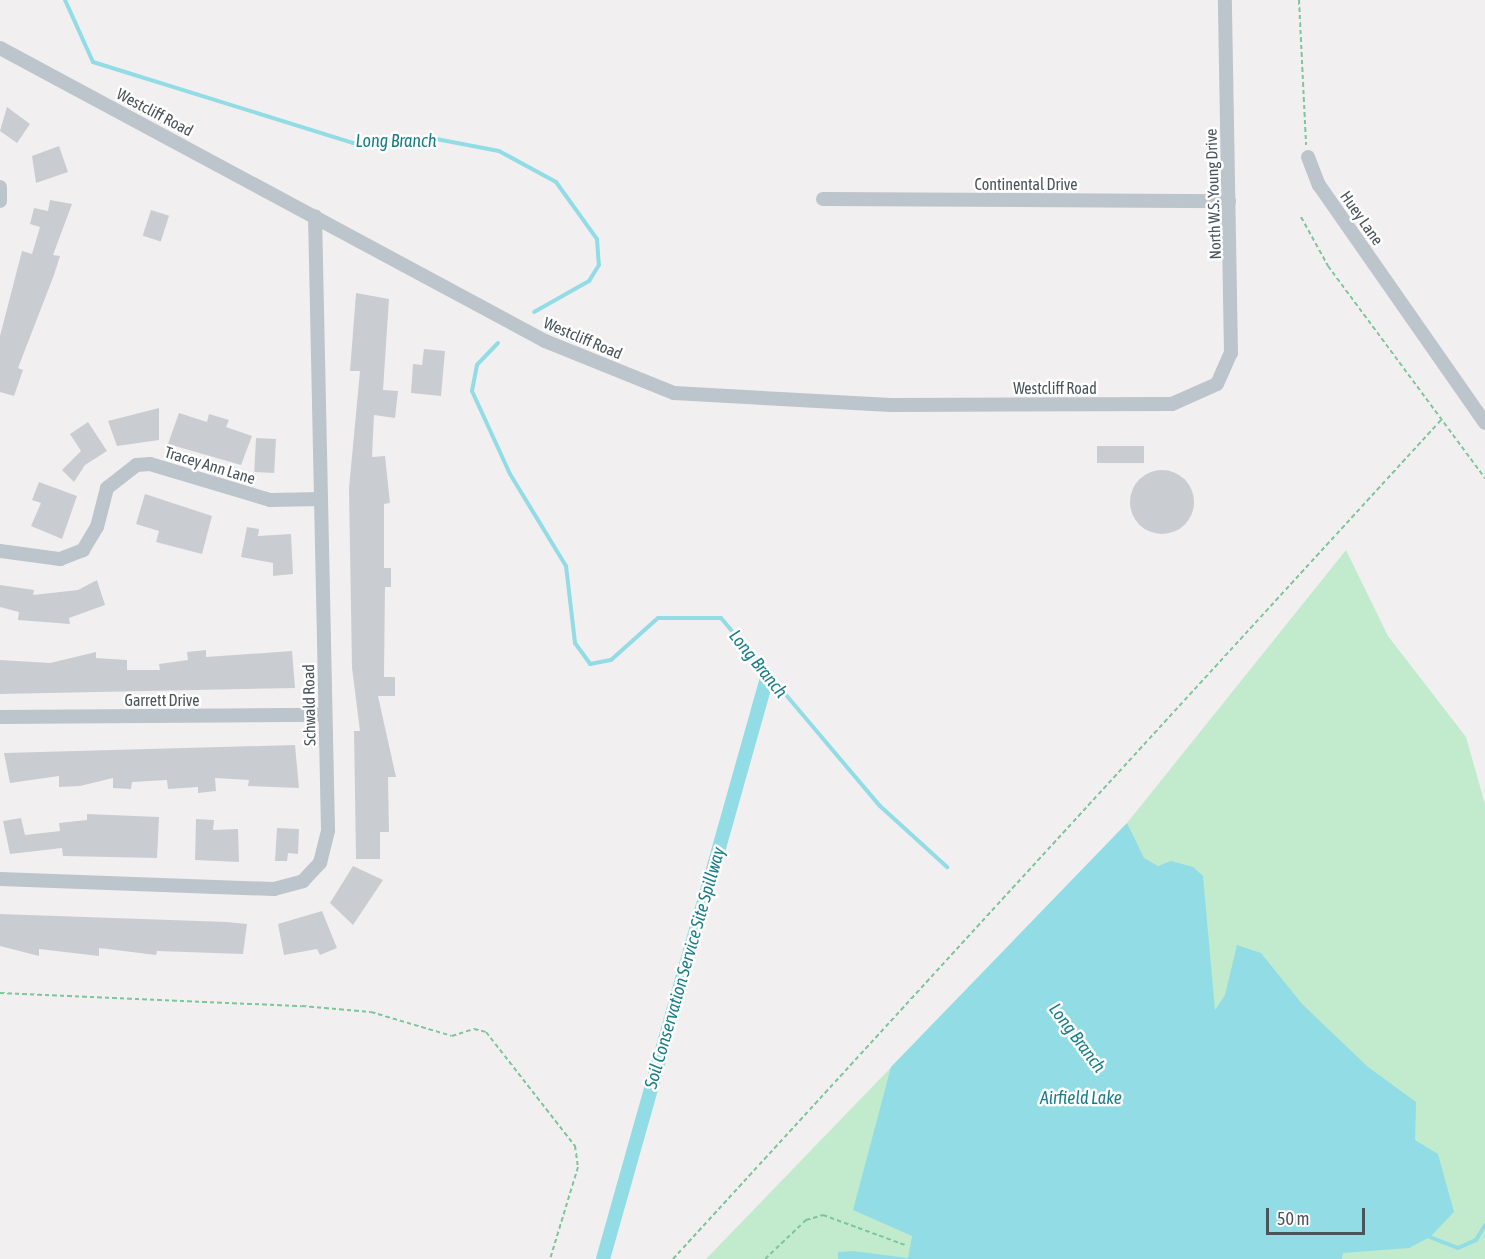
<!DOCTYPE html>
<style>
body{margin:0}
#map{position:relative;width:1485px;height:1259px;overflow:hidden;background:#f2eff0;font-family:"Asap Condensed",sans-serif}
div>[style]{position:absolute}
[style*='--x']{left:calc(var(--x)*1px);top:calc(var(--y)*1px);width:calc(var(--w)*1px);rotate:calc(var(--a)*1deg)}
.green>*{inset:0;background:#c2ebcd}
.water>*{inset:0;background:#92dce5}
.stream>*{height:4px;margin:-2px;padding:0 2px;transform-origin:2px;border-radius:2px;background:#92dce5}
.canal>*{height:14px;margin:-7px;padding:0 7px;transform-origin:7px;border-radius:7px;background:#92dce5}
.building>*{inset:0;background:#c9cdd1;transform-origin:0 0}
.round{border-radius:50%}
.path>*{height:2px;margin-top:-1px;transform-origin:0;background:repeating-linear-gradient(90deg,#7cc69a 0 4.5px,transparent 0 7.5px)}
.minor>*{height:14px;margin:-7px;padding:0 7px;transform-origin:7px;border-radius:7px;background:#bcc5cb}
span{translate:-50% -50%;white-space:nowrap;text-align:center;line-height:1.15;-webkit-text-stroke:5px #fff;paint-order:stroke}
.street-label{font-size:16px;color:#49545b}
.water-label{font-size:18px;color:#177e89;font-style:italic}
.scale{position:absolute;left:1266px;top:1208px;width:99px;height:27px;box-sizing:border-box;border:3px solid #49545b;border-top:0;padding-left:8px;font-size:18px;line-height:21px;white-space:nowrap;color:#49545b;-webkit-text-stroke:4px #fff;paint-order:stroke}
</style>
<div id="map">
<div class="green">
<div style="clip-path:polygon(1346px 550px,1388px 636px,1466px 737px,1485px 804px,1485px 1259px,706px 1259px,1127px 823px)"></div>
</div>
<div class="water">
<div style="clip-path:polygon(1127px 823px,1144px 858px,1158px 866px,1171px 861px,1193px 867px,1203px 876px,1215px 1010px,1225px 995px,1237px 945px,1261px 953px,1302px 1004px,1368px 1067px,1416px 1102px,1415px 1140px,1438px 1154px,1454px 1212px,1430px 1237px,1409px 1248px,1343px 1253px,1342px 1259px,838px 1259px,838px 1252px,853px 1251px,908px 1258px,912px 1236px,853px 1210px,891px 1067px)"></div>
</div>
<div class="stream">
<div style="--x:65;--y:0;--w:68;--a:65.7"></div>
<div style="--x:93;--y:62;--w:272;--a:17.3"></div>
<div style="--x:353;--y:143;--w:78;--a:-3.7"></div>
<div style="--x:431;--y:138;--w:69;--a:10.8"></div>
<div style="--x:499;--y:151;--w:65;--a:28.5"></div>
<div style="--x:556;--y:182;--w:70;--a:54.3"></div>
<div style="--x:597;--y:239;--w:26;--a:86"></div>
<div style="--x:599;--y:265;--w:19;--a:122"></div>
<div style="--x:589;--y:281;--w:63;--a:150.6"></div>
<div style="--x:498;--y:343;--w:30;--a:134"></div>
<div style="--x:477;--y:365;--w:26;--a:101"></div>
<div style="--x:472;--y:391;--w:91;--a:65.4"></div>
<div style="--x:510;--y:474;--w:108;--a:58.7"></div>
<div style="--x:566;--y:566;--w:78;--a:83.3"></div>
<div style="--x:575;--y:643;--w:26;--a:54"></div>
<div style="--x:590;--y:664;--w:21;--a:-11"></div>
<div style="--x:611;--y:660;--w:63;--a:-41.8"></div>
<div style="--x:658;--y:618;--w:63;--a:0"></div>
<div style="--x:721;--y:618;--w:246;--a:49.8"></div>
<div style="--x:880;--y:806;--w:91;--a:42.3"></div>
<div style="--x:1427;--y:1236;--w:33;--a:21"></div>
<div style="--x:1458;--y:1248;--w:20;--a:-24"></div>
<div style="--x:1476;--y:1240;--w:17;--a:-59"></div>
</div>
<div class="canal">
<div style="--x:603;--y:1259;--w:604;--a:-74.24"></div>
</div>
<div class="building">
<div style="clip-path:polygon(7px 107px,30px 124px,17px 143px,0 131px)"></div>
<div style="clip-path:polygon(59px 146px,68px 172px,36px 183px,32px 156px)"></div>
<div style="clip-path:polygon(50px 200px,72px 204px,53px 255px,60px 256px,54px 275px,18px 368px,23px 370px,14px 396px,0 392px,0 336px,22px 251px,32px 254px,40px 227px,30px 224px,34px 208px,48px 211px)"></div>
<div style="left:151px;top:210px;width:19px;height:27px;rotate:18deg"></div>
<div style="clip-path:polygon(356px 293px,389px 299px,383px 390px,398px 391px,395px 418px,374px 415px,372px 457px,385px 456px,390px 503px,384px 504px,384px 568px,391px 568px,391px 587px,385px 587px,384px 677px,395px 677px,395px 696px,378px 696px,396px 777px,388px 777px,389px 832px,380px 832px,380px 859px,356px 859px,354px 731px,360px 731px,352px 668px,349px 488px,360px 371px,350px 371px)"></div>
<div style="clip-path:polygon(424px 349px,445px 351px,441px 396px,411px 393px,413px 364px,422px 365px)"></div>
<div style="clip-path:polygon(159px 408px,159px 440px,117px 446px,108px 421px)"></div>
<div style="clip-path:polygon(179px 413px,207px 422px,209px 414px,229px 420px,226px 427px,252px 436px,241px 465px,168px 444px)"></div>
<div style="clip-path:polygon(88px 422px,107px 451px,85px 465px,74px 482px,62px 470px,81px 451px,70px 434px)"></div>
<div style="left:256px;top:438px;width:20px;height:34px;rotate:3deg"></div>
<div style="left:1097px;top:446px;width:47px;height:17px"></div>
<div class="round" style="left:1130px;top:470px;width:64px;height:64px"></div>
<div style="clip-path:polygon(39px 482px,77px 496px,62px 539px,31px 526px,41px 503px,32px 500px)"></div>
<div style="clip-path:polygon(145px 494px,212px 516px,202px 554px,156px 542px,159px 531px,136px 524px)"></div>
<div style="clip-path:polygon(247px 527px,259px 529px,258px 536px,291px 534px,293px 574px,273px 576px,273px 563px,241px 557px)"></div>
<div style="clip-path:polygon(97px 580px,105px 605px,69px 618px,70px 624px,18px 620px,19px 612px,0 607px,0 585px,34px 590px,33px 595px,78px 590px)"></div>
<div style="clip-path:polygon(206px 650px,206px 657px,292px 651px,295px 688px,0 694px,0 660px,50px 663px,96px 652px,96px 658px,127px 660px,127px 670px,160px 670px,159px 664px,188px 660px,187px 652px)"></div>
<div style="clip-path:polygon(295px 745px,299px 788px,248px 786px,249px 780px,215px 778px,216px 791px,198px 793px,198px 787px,168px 789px,167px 780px,132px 782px,131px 789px,113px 788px,113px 778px,80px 786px,59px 787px,59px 776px,10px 783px,4px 753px)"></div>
<div style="clip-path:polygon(87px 814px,159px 817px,157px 858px,63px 856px,62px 848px,10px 854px,3px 821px,21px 818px,25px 835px,60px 831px,59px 823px,87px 820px)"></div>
<div style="clip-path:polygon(196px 819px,214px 820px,213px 830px,238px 829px,239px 862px,195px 860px)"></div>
<div style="clip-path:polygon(277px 828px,299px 829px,298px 854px,288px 853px,287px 861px,275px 861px)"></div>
<div style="clip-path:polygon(353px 866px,383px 880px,353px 925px,330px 903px)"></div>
<div style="clip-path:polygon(322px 911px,337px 948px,320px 955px,317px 949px,284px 955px,278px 924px)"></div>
<div style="clip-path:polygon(0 914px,227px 922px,247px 924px,243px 954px,157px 951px,156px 955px,99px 948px,99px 956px,39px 949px,39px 956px,0 946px)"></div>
</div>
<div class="path">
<div style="--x:1299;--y:0;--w:145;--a:87.2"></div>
<div style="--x:1301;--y:217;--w:56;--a:61.1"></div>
<div style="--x:1328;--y:266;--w:264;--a:53.5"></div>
<div style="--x:0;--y:993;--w:302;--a:2.5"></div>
<div style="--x:302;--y:1006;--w:69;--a:5"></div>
<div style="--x:371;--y:1012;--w:84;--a:16.5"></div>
<div style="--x:452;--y:1036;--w:23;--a:-18"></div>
<div style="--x:474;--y:1029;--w:12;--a:14"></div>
<div style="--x:486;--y:1032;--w:145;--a:52"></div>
<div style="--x:575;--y:1146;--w:21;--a:82"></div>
<div style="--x:578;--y:1167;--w:96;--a:106.9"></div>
<div style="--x:673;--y:1259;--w:1139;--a:-47.53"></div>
<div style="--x:765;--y:1259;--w:57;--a:-43.6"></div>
<div style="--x:806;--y:1220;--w:18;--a:-16"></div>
<div style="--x:823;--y:1215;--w:87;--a:20.1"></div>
</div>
<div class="minor">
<div style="--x:0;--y:48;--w:619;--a:28.26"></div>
<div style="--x:545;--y:341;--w:139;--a:22"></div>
<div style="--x:674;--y:393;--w:217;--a:3.2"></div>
<div style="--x:891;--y:405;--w:281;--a:-0.2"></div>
<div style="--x:1172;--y:404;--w:49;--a:-24"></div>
<div style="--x:1217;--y:384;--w:34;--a:-66"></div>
<div style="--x:1231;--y:353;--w:353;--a:-91"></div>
<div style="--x:1308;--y:157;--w:30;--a:69"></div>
<div style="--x:1319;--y:185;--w:290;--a:55.1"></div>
<div style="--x:0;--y:187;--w:14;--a:90"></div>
<div style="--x:823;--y:199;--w:406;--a:0.3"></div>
<div style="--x:0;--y:551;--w:61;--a:7.6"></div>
<div style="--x:60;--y:559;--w:25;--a:-21"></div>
<div style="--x:83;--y:550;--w:27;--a:-59"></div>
<div style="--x:97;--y:527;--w:40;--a:-75.6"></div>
<div style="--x:107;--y:488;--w:37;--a:-38"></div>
<div style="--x:136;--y:465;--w:14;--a:-4"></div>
<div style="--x:150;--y:464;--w:125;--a:16.7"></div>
<div style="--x:270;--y:500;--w:51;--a:-1.1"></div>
<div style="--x:0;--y:717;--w:325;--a:-0.4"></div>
<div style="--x:0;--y:879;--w:274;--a:2.1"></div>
<div style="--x:274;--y:889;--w:30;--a:-15"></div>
<div style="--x:303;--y:881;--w:25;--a:-47"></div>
<div style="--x:320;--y:863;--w:34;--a:-76"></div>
<div style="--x:328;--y:830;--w:614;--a:-91.21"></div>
</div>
<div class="street-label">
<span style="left:155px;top:112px;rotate:28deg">Westcliff Road</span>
<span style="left:1026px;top:184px">Continental Drive</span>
<span style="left:1213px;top:194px;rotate:-92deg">North W.S. Young Drive</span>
<span style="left:1362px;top:218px;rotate:55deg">Huey Lane</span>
<span style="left:583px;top:338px;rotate:23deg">Westcliff Road</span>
<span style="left:1055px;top:388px">Westcliff Road</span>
<span style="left:210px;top:465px;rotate:17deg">Tracey Ann Lane</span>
<span style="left:162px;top:700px">Garrett Drive</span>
<span style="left:309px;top:705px;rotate:-91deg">Schwald Road</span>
</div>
<div class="water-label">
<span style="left:396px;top:141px">Long Branch</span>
<span style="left:758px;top:664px;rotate:51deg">Long Branch</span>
<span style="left:685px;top:968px;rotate:-74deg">Soil Conservation Service Site Spillway</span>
<span style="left:1077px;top:1038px;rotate:53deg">Long Branch</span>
<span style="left:1081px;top:1098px">Airfield Lake</span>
</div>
<div class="scale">50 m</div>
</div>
